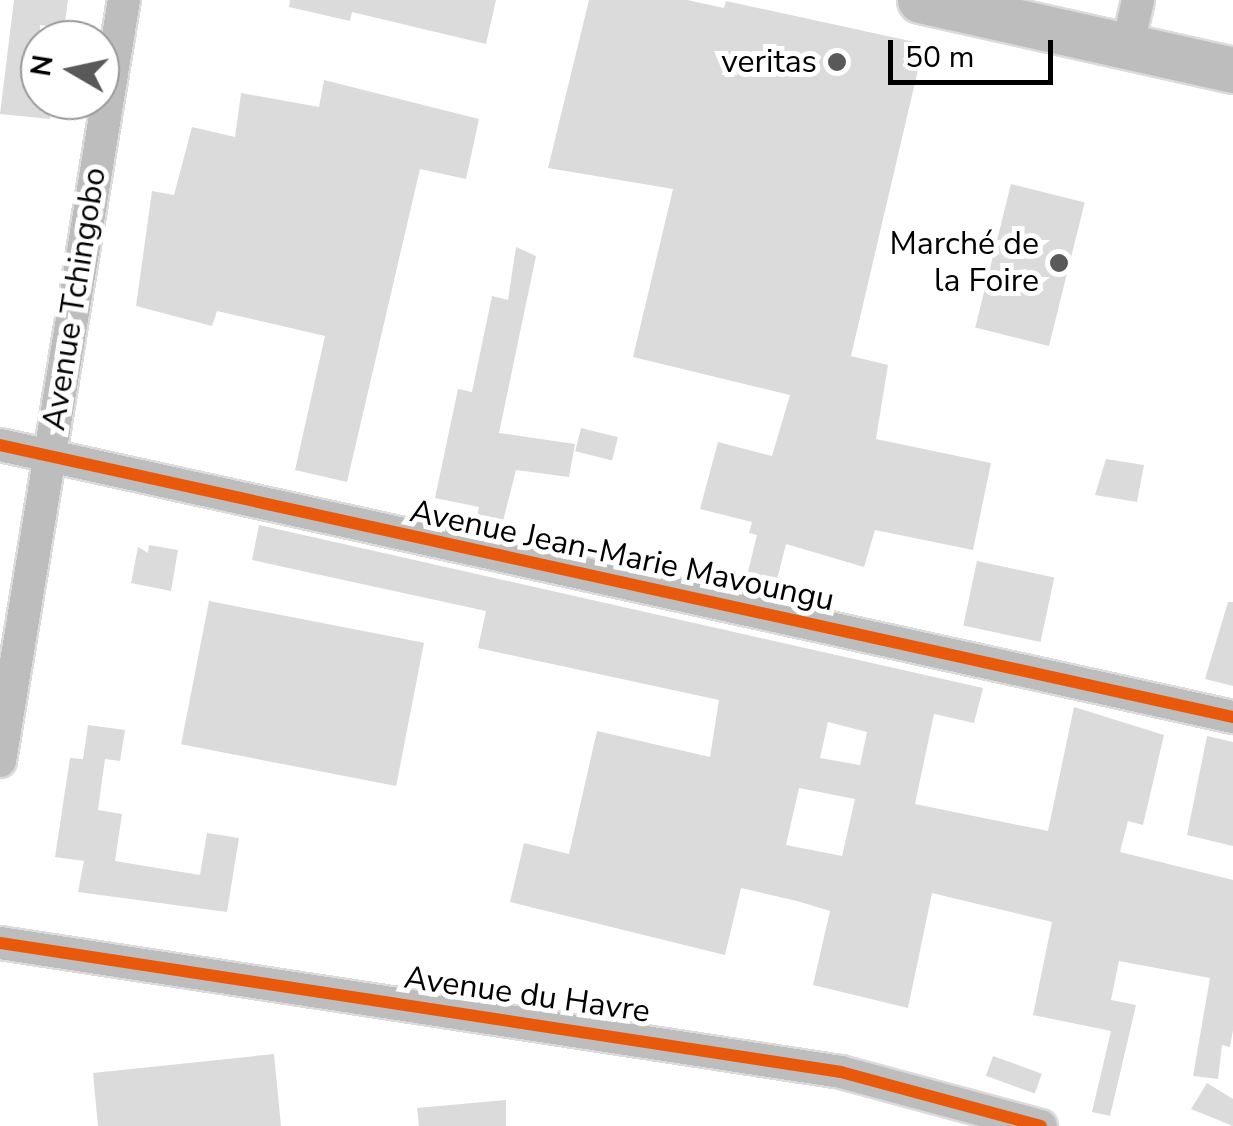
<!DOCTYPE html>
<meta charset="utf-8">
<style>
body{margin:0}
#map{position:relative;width:1233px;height:1126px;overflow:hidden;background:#fff;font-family:"Nunito Sans",sans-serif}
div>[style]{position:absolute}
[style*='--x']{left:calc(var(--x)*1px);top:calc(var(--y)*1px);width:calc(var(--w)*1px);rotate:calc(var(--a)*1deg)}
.building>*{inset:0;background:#dbdbdb;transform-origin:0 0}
.roads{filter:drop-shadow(2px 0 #dbdbdb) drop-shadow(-2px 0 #dbdbdb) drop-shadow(0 2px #dbdbdb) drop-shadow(0 -2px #dbdbdb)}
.minor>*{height:32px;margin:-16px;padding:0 16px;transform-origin:16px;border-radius:16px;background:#bdbdbd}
.highway>*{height:45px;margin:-22.5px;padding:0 22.5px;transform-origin:22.5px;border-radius:22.5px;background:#bdbdbd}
.cycleway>*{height:12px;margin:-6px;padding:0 6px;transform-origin:6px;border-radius:6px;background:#e8590c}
.dots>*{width:28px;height:28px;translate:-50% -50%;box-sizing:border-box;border:5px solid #fff;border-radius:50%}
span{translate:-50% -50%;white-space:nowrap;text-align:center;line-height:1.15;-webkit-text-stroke:10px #fff;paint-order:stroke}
.poi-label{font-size:32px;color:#000}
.right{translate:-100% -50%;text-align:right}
.street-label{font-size:32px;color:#000}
.north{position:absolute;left:20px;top:20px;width:100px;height:100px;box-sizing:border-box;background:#fff;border:2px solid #999;border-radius:50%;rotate:279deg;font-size:28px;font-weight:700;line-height:40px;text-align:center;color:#000}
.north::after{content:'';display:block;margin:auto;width:35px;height:45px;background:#595959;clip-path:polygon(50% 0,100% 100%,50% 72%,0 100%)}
.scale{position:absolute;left:888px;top:40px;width:165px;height:45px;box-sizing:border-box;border:5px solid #000;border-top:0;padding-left:12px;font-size:30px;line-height:35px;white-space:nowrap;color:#000;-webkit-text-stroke:8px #fff;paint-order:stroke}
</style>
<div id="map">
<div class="building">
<div style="clip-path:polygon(14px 0,68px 0,64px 29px,40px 25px,40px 100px,52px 100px,50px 119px,0 114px)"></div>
<div style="clip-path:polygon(290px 0,496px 0,486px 44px,352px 12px,350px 21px,289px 7px)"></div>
<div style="clip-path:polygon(589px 0,687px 0,724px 8px,726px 1px,924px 44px,851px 356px,888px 365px,876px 439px,991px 463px,973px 550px,875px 530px,864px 567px,786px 544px,773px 595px,744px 588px,757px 535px,749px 533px,752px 522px,700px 509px,718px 442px,772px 456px,790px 395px,633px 357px,673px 189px,548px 168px)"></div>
<div style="clip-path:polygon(324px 80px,479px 119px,466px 179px,420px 169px,347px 482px,295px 470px,325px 336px,217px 311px,212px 326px,136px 306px,152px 191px,174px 195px,192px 127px,235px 137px,241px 93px,319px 107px)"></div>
<div style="left:1011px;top:184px;width:76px;height:148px;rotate:14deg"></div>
<div style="clip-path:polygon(516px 247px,536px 256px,499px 433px,575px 444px,569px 477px,516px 470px,500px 533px,475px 528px,479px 507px,435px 498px,458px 389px,472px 392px,492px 296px,508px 300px)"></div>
<div style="left:581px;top:428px;width:38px;height:24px;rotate:14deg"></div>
<div style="clip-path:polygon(1106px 459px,1144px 465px,1137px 502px,1095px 495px)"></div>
<div style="clip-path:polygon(evenodd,259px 525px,983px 688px,974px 723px,934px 714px,915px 804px,1048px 831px,1074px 707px,1164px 735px,1143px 825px,1128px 821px,1120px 852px,1233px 880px,1233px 1030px,1230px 1047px,1222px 1045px,1218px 1079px,1193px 1076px,1210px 978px,1119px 961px,1111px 1000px,1136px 1005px,1110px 1116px,1092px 1112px,1111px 1031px,1033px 1015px,1052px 922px,932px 893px,908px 1008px,813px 985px,830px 911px,797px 901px,741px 888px,725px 955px,510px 902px,524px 843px,569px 854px,597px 731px,710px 757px,719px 700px,478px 648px,486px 611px,252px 560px,259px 525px,828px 722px,867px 732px,860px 765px,820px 758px,828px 722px,259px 525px,799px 788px,855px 799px,842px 856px,786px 845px,799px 788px)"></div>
<div style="clip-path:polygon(149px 545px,178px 550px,171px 591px,131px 583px,138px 547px,148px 553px)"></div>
<div style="left:977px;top:561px;width:79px;height:66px;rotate:12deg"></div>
<div style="left:209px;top:601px;width:219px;height:146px;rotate:11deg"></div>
<div style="clip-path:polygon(1228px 602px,1233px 602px,1233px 686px,1205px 679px)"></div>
<div style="clip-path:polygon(88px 725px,125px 730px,120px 761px,105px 759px,98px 810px,122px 814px,115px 861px,200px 875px,207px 833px,239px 838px,227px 912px,78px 892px,84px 861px,55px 857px,70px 758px,83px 759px)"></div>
<div style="clip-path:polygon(1207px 736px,1233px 742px,1233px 846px,1187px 835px)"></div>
<div style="clip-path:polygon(274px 1054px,281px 1126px,98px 1126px,93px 1073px)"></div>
<div style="left:993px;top:1056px;width:52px;height:21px;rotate:20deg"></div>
<div style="clip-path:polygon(1207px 1083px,1233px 1099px,1233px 1126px,1191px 1109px)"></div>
<div style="clip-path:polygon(506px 1100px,506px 1126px,419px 1126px,417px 1108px)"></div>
</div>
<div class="roads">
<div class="minor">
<div style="--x:1133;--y:22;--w:23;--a:-77"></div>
<div style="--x:0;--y:445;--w:1263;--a:12.44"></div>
<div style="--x:0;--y:761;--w:771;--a:-80.75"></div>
<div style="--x:0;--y:943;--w:851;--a:8.72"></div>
<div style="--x:841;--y:1072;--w:207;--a:15.1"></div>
</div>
<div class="highway">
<div style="--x:920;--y:0;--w:321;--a:12.6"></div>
</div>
</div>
<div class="cycleway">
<div style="--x:0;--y:445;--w:1263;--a:12.44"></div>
<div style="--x:0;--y:943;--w:851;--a:8.72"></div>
<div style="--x:841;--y:1072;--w:207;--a:15.1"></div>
</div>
<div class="dots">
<div style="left:837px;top:62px;background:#595959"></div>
<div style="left:1059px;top:263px;background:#595959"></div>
</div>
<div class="poi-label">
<span class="right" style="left:817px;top:62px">veritas</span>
<span class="right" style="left:1039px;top:263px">Marché de<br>la Foire</span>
</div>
<div class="street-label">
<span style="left:75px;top:299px;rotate:-81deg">Avenue Tchingobo</span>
<span style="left:622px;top:556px;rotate:12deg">Avenue Jean-Marie Mavoungu</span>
<span style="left:527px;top:995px;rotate:8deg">Avenue du Havre</span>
</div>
<div class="north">N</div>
<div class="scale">50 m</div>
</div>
